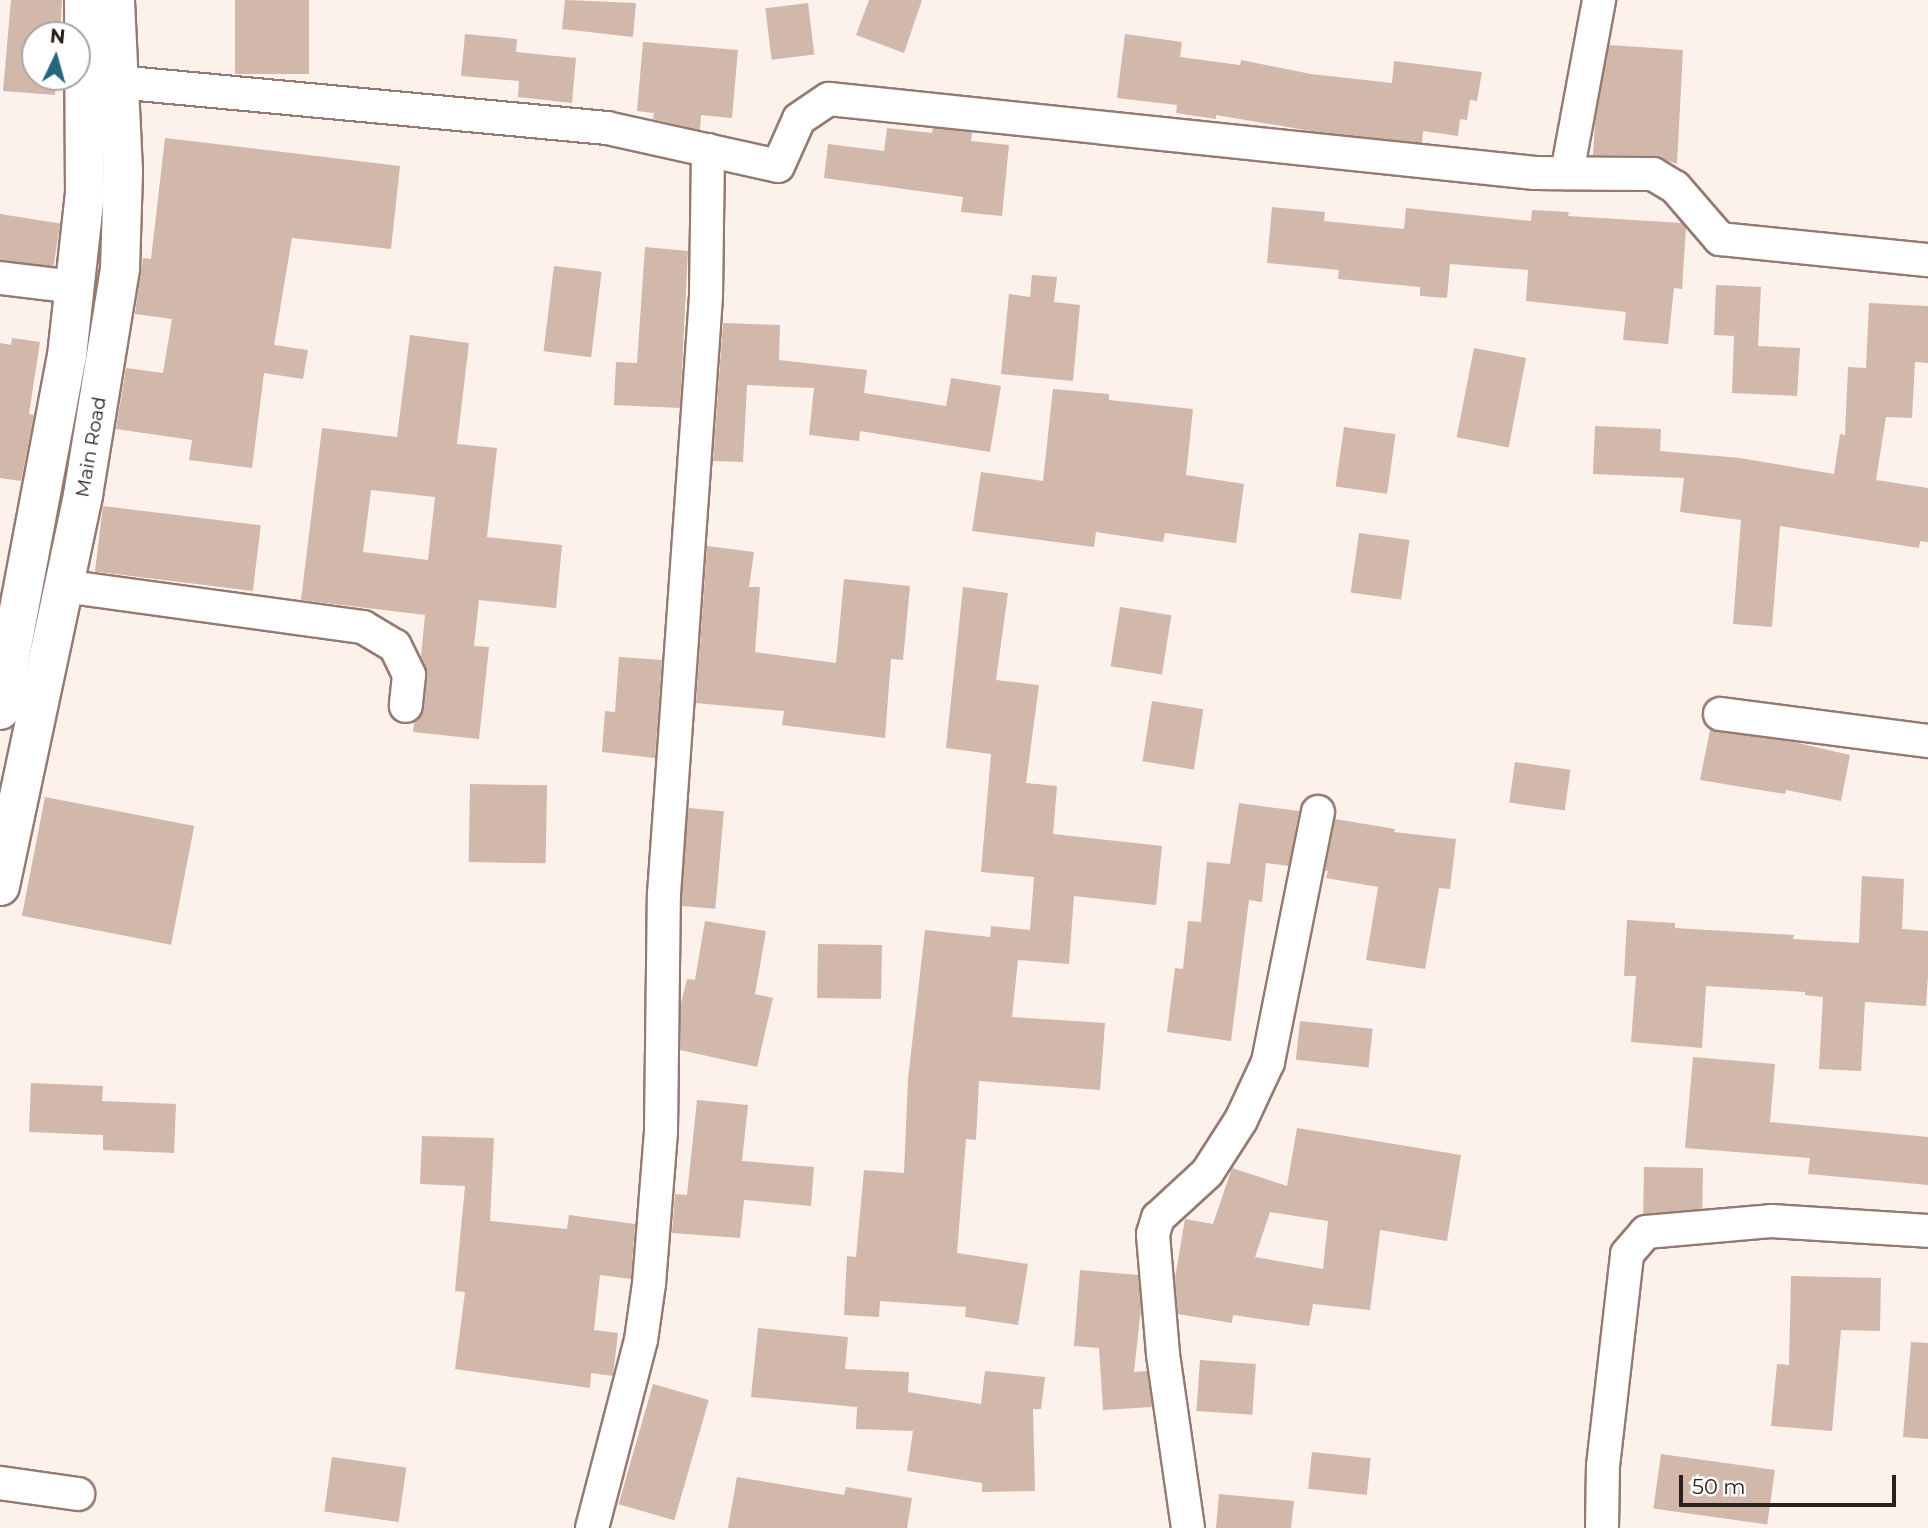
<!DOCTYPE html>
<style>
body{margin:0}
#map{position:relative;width:1928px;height:1528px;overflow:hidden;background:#fdf1ec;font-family:Montserrat,sans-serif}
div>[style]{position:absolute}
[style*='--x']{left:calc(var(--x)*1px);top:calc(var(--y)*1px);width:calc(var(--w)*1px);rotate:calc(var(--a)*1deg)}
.building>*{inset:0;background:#d2b7ab;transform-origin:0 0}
.roads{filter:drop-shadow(2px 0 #947a70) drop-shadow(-2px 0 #947a70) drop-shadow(0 2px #947a70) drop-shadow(0 -2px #947a70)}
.minor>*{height:32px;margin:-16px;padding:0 16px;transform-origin:16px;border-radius:16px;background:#fff}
.major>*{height:38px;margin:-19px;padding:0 19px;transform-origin:19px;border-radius:19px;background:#fff}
span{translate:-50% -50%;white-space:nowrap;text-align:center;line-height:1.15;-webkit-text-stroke:6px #fff;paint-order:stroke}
.street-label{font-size:19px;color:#2b211c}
.north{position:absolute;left:21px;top:21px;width:70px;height:70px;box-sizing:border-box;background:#fff;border:2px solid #aaa6a4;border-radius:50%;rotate:5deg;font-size:19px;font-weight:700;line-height:28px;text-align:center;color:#2b211c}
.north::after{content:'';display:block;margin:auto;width:24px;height:32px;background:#24677a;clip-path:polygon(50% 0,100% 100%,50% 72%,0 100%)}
.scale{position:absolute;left:1679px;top:1475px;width:217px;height:32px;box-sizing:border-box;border:4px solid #2b211c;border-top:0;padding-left:9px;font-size:21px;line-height:24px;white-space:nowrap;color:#2b211c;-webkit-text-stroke:5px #fff;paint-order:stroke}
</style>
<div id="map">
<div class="building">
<div style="clip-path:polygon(11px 0,62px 0,60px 35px,35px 35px,35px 77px,57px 77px,55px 95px,3px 91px)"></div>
<div style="left:235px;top:0;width:74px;height:74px"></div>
<div style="clip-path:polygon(565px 0,636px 3px,633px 37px,562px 29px)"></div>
<div style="clip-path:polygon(869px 0,922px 0,904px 53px,856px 35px)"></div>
<div style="left:808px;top:3px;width:52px;height:43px;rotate:83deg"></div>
<div style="clip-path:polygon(465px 34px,517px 39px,516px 52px,576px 58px,572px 103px,518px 97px,519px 81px,461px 76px)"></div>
<div style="clip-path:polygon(1125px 34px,1182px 42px,1180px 57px,1240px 65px,1241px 60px,1311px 74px,1392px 83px,1394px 61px,1482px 72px,1477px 101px,1470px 100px,1467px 120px,1460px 119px,1458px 136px,1423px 131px,1422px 143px,1311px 131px,1216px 115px,1216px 119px,1176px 113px,1177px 105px,1117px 98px)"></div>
<div style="clip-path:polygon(643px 42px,738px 50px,732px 118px,701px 115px,700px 130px,653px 119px,654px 113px,637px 111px)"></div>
<div style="clip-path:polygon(1609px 45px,1683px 50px,1677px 164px,1653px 156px,1593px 155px,1595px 122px)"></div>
<div style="clip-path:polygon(887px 128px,932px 133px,933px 128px,972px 132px,971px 141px,1009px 145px,1002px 216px,961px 212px,963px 197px,824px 178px,828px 144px,884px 151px)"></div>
<div style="clip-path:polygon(165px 138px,400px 166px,391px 249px,292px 238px,274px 345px,308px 350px,303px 379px,264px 373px,252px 468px,189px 460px,192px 440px,116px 429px,126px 368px,163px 373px,172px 319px,135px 314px,143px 258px,151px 259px)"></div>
<div style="clip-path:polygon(1272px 207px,1325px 212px,1324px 221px,1404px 229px,1406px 208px,1531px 221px,1532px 210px,1569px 212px,1568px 216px,1682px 223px,1686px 228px,1682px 289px,1674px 288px,1668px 344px,1623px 340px,1626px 312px,1526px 301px,1528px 270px,1450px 264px,1447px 298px,1420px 296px,1420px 287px,1338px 279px,1339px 270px,1267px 263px)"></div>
<div style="left:0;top:214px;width:61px;height:46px;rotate:9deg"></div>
<div style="clip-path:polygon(645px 247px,688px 251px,680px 408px,614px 405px,616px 362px,637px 363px)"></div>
<div style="left:554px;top:266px;width:48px;height:86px;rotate:7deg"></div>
<div style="clip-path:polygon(1032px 275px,1057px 277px,1054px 302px,1080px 305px,1073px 381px,1001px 374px,1009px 294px,1030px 297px)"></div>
<div style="clip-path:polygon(1716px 285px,1761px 287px,1758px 346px,1800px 348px,1797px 396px,1732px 393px,1734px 336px,1714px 335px)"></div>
<div style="clip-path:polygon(1869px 303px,1928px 306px,1928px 363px,1915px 362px,1912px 418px,1886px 417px,1876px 480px,1928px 488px,1928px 542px,1920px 541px,1919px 548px,1780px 526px,1772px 627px,1733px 624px,1741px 520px,1680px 512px,1684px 478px,1593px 474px,1595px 426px,1661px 429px,1660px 451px,1740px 458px,1834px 474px,1840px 434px,1845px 435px,1848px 367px,1866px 368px)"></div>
<div style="clip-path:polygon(723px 323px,780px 325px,779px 360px,867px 370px,864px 393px,946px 406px,951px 378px,1001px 386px,990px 452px,860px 431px,859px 441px,809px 435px,814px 388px,747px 385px,743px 462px,713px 461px)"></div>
<div style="clip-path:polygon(evenodd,410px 335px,469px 343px,457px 444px,497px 448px,487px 537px,562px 545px,556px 608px,479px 600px,474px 646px,489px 647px,479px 739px,413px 732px,414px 723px,424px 708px,427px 676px,421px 657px,425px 615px,301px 600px,322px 428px,397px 437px,410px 335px,371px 490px,435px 497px,428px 560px,363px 552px,371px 490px)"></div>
<div style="clip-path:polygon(12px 338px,40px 342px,29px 414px,34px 415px,21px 481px,0 478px,0 343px,11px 345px)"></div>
<div style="left:1474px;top:348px;width:53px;height:91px;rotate:11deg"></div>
<div style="clip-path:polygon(1053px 389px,1109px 394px,1109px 400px,1193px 409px,1186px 475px,1244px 484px,1236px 543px,1165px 533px,1163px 542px,1096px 532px,1094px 547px,972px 531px,981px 472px,1043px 481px)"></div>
<div style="left:1344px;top:427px;width:52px;height:60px;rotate:8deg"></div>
<div style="left:103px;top:506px;width:159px;height:66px;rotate:7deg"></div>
<div style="left:1359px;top:533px;width:51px;height:60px;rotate:8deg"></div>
<div style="clip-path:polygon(707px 546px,754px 552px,749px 587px,760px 587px,755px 652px,836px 663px,844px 579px,910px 586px,903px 660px,891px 659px,885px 738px,782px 725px,784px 711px,696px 703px)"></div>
<div style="clip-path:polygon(963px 587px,1008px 593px,996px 680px,1039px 685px,1026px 783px,1057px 786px,1053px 834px,1162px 846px,1156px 905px,1074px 896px,1069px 964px,1018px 960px,1012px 1017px,1105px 1023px,1100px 1090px,979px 1081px,976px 1140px,966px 1139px,957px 1253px,1028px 1264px,1018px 1325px,965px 1317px,966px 1307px,880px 1301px,879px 1317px,844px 1315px,847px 1256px,856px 1257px,864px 1170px,904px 1173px,908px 1079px,925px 930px,990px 937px,991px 926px,1030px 930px,1034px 877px,981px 872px,991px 754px,946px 748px)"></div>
<div style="left:1120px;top:607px;width:52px;height:60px;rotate:9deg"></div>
<div style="clip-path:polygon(619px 657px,662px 660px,655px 758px,602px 752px,605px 711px,615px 712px)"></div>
<div style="left:1152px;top:701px;width:52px;height:61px;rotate:9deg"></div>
<div style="clip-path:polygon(1710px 730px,1794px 742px,1850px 755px,1841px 801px,1786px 790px,1785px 794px,1700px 780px)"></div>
<div style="left:1515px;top:762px;width:56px;height:41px;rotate:8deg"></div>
<div style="left:470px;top:784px;width:77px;height:78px;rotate:1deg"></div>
<div style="left:45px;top:797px;width:152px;height:121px;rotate:11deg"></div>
<div style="clip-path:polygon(1239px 803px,1299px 811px,1289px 866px,1266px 863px,1262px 902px,1249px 900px,1231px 1041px,1167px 1032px,1175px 968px,1183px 969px,1188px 921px,1201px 922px,1207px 862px,1230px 864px)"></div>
<div style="left:688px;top:808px;width:36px;height:98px;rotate:5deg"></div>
<div style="clip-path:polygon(1335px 819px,1395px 829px,1394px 832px,1456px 839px,1450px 889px,1439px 888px,1425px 969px,1366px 960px,1378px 887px,1326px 878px,1328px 871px,1325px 871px)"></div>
<div style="clip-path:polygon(1862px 876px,1904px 879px,1902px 929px,1928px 931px,1928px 976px,1926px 1006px,1865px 1002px,1861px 1071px,1819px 1069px,1823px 997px,1805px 995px,1805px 992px,1706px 986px,1702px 1048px,1631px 1042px,1636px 976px,1624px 976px,1627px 920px,1675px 923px,1675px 928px,1794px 935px,1793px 939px,1859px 943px)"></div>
<div style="clip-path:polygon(705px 921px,766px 931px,755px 994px,773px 998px,757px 1067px,680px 1050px,681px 1003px,687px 979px,695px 980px)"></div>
<div style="left:818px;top:944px;width:64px;height:54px;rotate:1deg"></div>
<div style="left:1300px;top:1021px;width:73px;height:39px;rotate:6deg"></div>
<div style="clip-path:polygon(1693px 1057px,1775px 1064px,1770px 1122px,1928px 1137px,1928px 1185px,1808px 1174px,1810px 1158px,1685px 1148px)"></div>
<div style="clip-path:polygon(31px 1083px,103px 1086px,102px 1101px,176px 1104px,174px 1153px,103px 1150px,103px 1135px,29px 1132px)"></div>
<div style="clip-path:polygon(697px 1100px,748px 1105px,742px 1161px,814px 1167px,811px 1206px,744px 1200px,740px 1238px,672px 1233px,675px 1194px,687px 1195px)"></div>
<div style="clip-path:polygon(evenodd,1297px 1128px,1461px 1155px,1447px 1241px,1380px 1230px,1370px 1310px,1313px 1304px,1309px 1326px,1233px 1315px,1232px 1323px,1178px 1314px,1175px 1278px,1185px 1219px,1213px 1224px,1232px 1168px,1287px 1186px,1297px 1128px,1270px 1212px,1328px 1221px,1323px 1269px,1255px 1257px,1270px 1212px)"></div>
<div style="clip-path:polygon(422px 1136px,494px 1138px,490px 1221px,567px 1229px,569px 1215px,635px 1224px,631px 1279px,600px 1275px,594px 1330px,618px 1333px,613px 1376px,591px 1373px,590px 1388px,455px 1369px,465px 1292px,455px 1291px,465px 1186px,420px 1184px)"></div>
<div style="left:1644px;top:1167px;width:59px;height:47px;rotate:1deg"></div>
<div style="clip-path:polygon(1080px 1270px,1138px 1275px,1141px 1308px,1134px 1372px,1147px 1371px,1152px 1407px,1103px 1410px,1099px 1348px,1074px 1346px)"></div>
<div style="clip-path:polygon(1791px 1276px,1881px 1278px,1880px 1331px,1841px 1330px,1832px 1431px,1771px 1426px,1777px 1364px,1789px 1365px)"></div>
<div style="clip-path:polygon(758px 1328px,848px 1337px,845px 1369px,909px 1372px,908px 1392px,981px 1404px,985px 1371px,1045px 1377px,1041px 1409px,1033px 1409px,1035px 1491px,982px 1492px,982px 1483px,907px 1471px,913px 1431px,856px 1429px,857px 1407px,751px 1397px)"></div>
<div style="clip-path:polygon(1911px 1342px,1928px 1343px,1928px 1439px,1903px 1437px)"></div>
<div style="left:1200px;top:1360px;width:56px;height:51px;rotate:4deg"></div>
<div style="left:653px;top:1384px;width:58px;height:125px;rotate:16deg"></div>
<div style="left:1312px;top:1452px;width:59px;height:37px;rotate:6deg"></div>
<div style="left:1661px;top:1454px;width:115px;height:55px;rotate:8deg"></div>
<div style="left:332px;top:1457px;width:75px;height:55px;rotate:8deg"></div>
<div style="clip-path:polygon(737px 1477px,844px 1495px,846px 1487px,912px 1498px,907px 1528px,728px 1528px)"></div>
<div style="clip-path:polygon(1219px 1494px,1294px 1501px,1291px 1528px,1216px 1528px)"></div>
</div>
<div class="roads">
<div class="minor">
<div style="--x:96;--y:80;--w:513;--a:5.37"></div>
<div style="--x:607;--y:128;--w:175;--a:12.5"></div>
<div style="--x:778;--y:166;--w:51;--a:-65.9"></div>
<div style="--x:799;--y:119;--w:36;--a:-34"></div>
<div style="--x:829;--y:99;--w:710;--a:5.98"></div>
<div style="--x:1535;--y:173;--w:118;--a:0.5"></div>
<div style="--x:1653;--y:174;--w:26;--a:31"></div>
<div style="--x:1675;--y:187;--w:69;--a:49.1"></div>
<div style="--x:1720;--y:239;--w:209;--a:5.8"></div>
<div style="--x:1567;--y:173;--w:176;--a:-79.5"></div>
<div style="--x:0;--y:278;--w:75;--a:6.9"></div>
<div style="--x:63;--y:586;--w:303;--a:7.8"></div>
<div style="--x:363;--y:627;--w:37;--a:31"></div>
<div style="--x:395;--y:646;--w:32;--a:64"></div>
<div style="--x:409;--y:675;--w:31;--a:96"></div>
<div style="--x:1720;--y:714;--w:210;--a:7.4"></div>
<div style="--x:0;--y:1483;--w:79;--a:8"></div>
<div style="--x:592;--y:1528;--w:194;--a:-75.4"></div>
<div style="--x:641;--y:1340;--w:57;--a:-81.9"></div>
<div style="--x:649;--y:1284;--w:153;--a:-85.5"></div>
<div style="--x:661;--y:1131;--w:237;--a:-89.3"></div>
<div style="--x:664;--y:894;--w:599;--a:-85.98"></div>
<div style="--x:706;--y:296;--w:146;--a:-89.2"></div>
<div style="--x:1188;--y:1528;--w:176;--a:-98.2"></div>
<div style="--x:1163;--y:1354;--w:120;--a:-94.8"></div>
<div style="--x:1153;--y:1234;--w:17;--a:-73"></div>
<div style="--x:1158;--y:1218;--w:67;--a:-42.6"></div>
<div style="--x:1207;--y:1173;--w:63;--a:-57.3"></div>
<div style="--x:1241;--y:1120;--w:64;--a:-65"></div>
<div style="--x:1268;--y:1062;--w:255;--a:-78.7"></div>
<div style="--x:1602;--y:1528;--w:62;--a:-89.1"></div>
<div style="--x:1603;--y:1466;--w:213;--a:-83.5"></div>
<div style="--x:1627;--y:1254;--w:29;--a:-49"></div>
<div style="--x:1646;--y:1232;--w:125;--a:-5"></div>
<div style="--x:1771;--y:1221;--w:157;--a:3.6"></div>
</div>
<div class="major">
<div style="--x:0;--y:710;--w:360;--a:-79.3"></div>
<div style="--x:67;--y:356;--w:163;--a:-83.7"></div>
<div style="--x:85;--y:194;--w:194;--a:-90.3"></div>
<div style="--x:0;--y:886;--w:400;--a:-78"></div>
<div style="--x:83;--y:495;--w:230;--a:-80.7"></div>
<div style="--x:120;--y:268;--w:97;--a:-88.2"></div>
<div style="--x:123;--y:171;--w:171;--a:-92.7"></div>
</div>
</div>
<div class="street-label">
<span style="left:91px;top:447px;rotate:-80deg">Main Road</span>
</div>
<div class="north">N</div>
<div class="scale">50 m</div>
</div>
